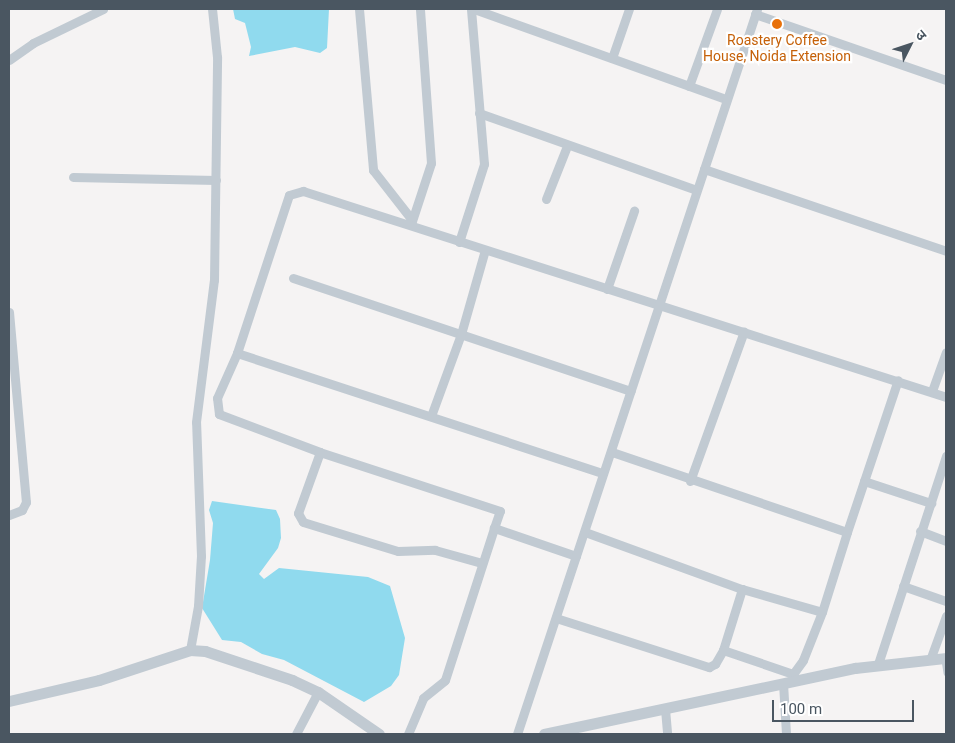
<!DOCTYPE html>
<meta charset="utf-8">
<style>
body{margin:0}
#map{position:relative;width:955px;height:743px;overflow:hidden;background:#f5f3f3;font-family:Roboto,"Noto Sans Devanagari",sans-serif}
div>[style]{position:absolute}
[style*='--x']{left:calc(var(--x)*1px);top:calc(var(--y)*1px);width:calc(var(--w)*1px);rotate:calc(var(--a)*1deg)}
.water>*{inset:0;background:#90daee}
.service>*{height:4.5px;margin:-2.25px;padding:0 2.25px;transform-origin:2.25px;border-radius:2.25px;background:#c1cad2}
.minor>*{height:9px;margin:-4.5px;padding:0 4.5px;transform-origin:4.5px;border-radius:4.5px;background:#c1cad2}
.tertiary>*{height:11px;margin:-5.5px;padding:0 5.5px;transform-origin:5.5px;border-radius:5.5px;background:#c1cad2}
.dots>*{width:14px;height:14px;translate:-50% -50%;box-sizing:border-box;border:2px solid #fff;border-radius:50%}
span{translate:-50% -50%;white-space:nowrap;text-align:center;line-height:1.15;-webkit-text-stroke:4.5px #fff;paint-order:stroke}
.food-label{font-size:14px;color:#c56008}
.frame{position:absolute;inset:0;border:10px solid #4a5661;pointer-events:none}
.north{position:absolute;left:885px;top:20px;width:50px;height:50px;-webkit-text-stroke:4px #fff;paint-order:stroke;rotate:49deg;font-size:14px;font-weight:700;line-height:20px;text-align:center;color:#4a5661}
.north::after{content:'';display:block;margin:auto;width:18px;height:22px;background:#4a5661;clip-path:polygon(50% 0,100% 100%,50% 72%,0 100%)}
.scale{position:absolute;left:772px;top:700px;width:142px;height:22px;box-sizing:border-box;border:2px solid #4a5661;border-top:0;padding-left:6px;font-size:15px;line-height:18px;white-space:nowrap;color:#4a5661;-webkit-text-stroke:4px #fff;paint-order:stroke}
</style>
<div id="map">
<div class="water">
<div style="clip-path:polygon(233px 9px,329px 9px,327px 48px,320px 53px,295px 47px,249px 56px,251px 47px,245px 23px,235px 19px)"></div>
<div style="clip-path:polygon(212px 501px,276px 510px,280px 519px,281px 538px,278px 548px,259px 574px,264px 579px,279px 568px,368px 577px,390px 586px,405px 638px,399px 675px,391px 686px,364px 702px,284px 660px,262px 654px,241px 642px,222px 640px,202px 608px,210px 560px,213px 523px,209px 510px)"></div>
</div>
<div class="service">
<div style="--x:944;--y:660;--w:13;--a:81"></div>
</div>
<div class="minor">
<div style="--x:359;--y:9;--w:162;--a:85"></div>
<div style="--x:373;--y:170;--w:63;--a:52"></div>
<div style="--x:474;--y:9;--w:268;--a:19.7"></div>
<div style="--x:755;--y:14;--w:202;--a:19.1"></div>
<div style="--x:612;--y:58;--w:52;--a:-70.9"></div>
<div style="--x:9;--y:60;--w:29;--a:-35"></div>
<div style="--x:33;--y:43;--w:78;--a:-25.9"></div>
<div style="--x:689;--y:86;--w:82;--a:-70"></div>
<div style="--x:479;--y:113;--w:230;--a:19.5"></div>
<div style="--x:704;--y:169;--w:256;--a:18.7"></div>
<div style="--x:73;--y:177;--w:143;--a:1.2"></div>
<div style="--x:546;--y:199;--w:57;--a:-68.4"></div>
<div style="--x:411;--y:224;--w:64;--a:-71.8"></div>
<div style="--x:431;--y:163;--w:154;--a:-94.1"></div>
<div style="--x:459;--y:242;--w:82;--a:-72.2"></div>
<div style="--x:484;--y:164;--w:156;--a:-94.8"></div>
<div style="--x:293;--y:278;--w:356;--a:18.5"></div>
<div style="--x:607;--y:289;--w:83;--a:-70.9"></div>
<div style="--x:9;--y:312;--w:191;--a:84.9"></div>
<div style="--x:26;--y:502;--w:9;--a:117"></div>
<div style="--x:22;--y:510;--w:14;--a:159"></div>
<div style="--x:237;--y:353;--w:385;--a:18.2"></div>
<div style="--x:932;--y:391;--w:41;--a:-70.3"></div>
<div style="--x:431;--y:416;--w:87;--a:-69.9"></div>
<div style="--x:461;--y:334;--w:87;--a:-74.1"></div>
<div style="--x:320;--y:452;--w:65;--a:109.8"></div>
<div style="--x:298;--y:513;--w:10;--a:61"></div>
<div style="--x:303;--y:522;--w:99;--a:17"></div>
<div style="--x:398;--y:551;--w:37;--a:-2"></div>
<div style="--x:435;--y:550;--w:49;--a:15.5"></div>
<div style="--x:612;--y:452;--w:248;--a:18.8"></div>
<div style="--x:847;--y:532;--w:160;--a:-71.5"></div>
<div style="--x:690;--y:481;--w:159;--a:-70.2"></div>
<div style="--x:864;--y:481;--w:71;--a:18.2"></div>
<div style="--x:920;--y:531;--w:28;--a:21"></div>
<div style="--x:585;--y:532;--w:167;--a:20"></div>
<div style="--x:742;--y:589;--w:83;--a:16"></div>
<div style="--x:822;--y:612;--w:84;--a:-72.6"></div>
<div style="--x:576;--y:556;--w:87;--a:-161.1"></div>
<div style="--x:494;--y:528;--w:18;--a:-71"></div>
<div style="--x:500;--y:511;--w:189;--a:-161.9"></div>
<div style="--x:320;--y:452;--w:108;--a:-159.4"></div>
<div style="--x:219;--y:414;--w:16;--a:-97"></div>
<div style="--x:217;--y:398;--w:49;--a:-66"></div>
<div style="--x:237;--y:353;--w:166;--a:-71.8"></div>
<div style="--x:289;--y:195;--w:15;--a:-16"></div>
<div style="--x:303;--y:191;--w:675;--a:17.76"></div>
<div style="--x:903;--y:586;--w:46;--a:19.2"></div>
<div style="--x:556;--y:618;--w:161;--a:17.8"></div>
<div style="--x:709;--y:667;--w:7;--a:-27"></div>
<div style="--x:715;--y:664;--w:16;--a:-60"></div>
<div style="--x:723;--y:650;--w:64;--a:-72.7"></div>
<div style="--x:190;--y:650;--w:45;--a:-79.7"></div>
<div style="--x:198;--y:606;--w:50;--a:-86.6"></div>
<div style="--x:201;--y:556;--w:134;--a:-92.1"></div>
<div style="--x:196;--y:422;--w:143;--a:-82.8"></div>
<div style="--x:214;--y:280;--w:223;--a:-89.2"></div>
<div style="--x:217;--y:57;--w:48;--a:-95.9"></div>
<div style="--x:723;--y:650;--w:74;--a:18.9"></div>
<div style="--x:930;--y:660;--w:47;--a:-70"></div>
<div style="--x:878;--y:664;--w:219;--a:-71.9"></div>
<div style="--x:795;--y:680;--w:6;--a:-108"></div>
<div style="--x:793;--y:674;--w:17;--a:-54"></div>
<div style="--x:803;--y:660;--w:52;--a:-68.4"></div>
<div style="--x:783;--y:683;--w:51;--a:86.6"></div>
<div style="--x:665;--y:709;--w:25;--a:85"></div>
<div style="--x:296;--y:734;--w:47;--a:-62.4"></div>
<div style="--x:408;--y:734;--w:39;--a:-67"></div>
<div style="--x:423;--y:698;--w:28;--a:-39"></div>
<div style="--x:445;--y:680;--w:160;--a:-72.1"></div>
<div style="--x:517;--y:734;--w:764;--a:-71.68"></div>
</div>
<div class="tertiary">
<div style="--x:9;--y:701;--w:92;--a:-13.1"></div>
<div style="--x:99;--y:680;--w:96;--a:-18.2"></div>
<div style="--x:190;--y:650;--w:15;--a:4"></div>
<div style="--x:205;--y:651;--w:92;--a:18.4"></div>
<div style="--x:292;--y:680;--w:29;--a:25"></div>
<div style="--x:318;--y:692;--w:74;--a:34.5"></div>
<div style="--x:544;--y:734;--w:318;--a:-12"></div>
<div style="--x:855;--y:668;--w:92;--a:-6.3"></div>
</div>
<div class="dots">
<div style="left:777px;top:24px;background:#e8710a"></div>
</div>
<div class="food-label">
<span style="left:777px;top:48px">Roastery Coffee<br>House, Noida Extension</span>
</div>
<div class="frame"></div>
<div class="north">उ</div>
<div class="scale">100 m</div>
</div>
